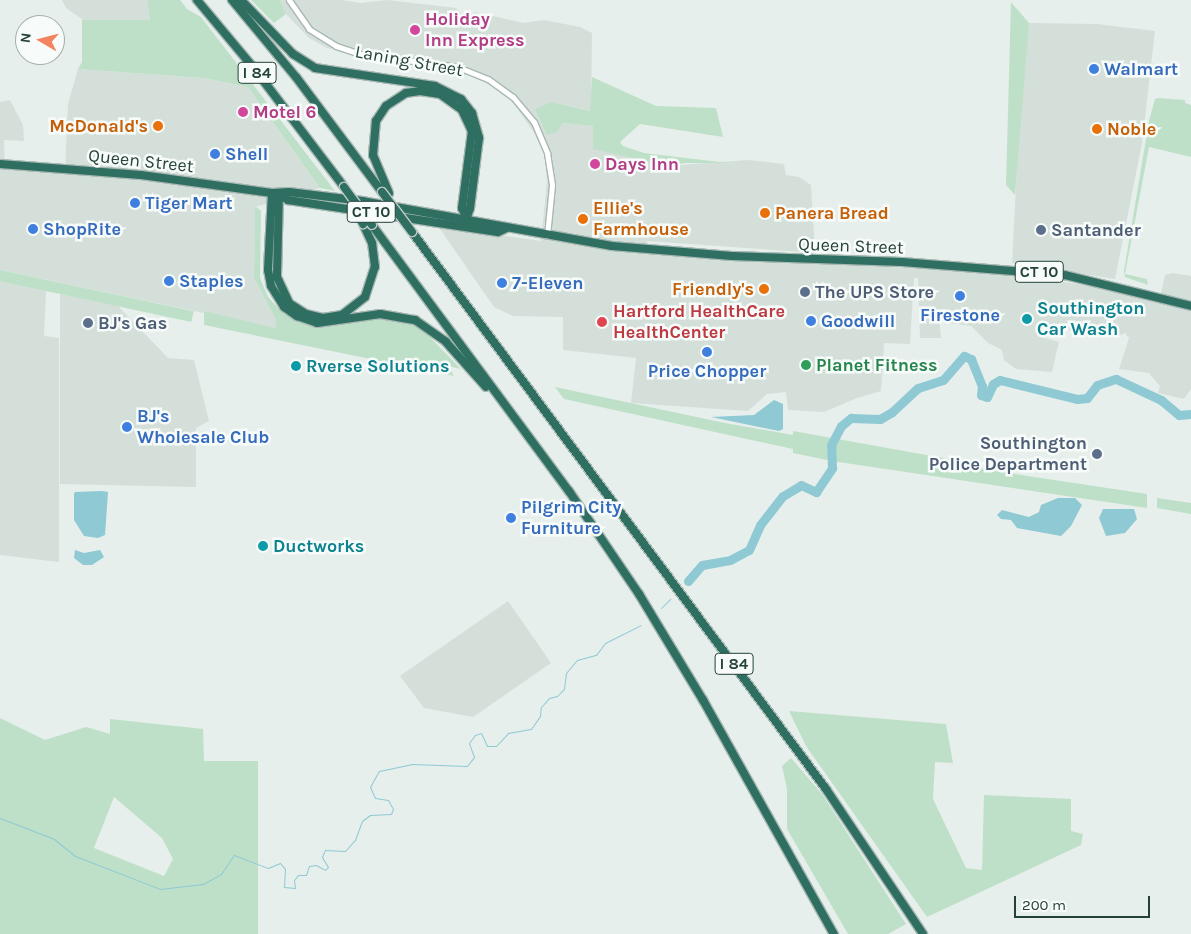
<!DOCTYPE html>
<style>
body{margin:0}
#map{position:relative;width:1191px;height:934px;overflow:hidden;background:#e6efeb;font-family:Karla,sans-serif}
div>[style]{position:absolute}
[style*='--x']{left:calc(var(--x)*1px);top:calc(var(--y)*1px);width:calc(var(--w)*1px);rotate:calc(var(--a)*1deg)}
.built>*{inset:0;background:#d4dfda}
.green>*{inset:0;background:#bfe0c8;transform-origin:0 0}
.water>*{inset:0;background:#8ec9d4}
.stream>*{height:1px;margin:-0.5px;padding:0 0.5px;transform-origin:0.5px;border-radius:0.5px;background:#8ec9d4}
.river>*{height:9px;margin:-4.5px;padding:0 4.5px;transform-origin:4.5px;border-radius:4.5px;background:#8ec9d4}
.roads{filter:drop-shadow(1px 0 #a8b8b2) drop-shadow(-1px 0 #a8b8b2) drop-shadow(0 1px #a8b8b2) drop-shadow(0 -1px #a8b8b2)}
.minor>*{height:5px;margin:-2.5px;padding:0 2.5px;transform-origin:2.5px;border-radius:2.5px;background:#fff}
.highway>*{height:8px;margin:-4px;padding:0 4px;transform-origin:4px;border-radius:4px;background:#2f6f62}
.bridges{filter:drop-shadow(1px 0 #c2cac8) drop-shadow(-1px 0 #c2cac8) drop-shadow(0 1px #c2cac8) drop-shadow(0 -1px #c2cac8)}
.highway-bridge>*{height:8px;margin:-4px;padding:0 4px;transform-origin:4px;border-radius:4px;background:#2f6f62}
.dots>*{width:14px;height:14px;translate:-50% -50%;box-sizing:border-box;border:2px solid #f7fbf9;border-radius:50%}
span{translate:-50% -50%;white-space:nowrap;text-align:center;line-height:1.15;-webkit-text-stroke:5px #f7fbf9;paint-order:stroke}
.shield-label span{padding:1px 4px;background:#f7fbf9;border:1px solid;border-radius:4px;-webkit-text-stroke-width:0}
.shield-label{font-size:16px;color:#24423a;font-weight:700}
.hotel-label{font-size:18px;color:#b23c85;font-weight:700}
.left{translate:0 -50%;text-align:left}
.street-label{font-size:18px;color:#24423a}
.shop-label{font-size:18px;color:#366cbe;font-weight:700}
.food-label{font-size:18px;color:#c56008;font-weight:700}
.right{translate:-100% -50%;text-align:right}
.service-label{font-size:18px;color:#4e5e75;font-weight:700}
.culture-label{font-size:18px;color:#0d838f;font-weight:700}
.health-label{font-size:18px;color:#be3a42;font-weight:700}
.leisure-label{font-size:18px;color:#27864d;font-weight:700}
.north{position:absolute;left:15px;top:15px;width:50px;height:50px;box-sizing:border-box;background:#f7fbf9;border:1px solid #a3b1ad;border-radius:50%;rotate:278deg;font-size:14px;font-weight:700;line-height:20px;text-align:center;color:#24423a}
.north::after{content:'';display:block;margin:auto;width:18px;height:22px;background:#f4845f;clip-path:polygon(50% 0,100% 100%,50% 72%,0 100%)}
.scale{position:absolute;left:1014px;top:896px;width:136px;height:22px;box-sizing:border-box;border:2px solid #24423a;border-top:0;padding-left:6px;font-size:15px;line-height:18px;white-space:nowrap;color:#24423a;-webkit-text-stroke:4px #f7fbf9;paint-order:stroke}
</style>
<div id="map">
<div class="built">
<div style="clip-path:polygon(62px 0,147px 0,150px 20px,86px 22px,66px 8px)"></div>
<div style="clip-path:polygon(280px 0,342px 0,361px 3px,387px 0,456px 8px,465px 18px,476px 12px,523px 23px,544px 20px,580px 27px,592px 33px,591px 111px,552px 102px,559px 127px,563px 123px,594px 126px,593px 148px,667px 166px,748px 160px,784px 164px,786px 175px,799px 177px,811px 185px,815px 253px,647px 241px,648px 253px,991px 271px,1103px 288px,1148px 299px,1191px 310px,1191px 389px,1184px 399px,1158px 393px,1160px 386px,1149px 373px,1119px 369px,1129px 338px,1125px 333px,1114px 338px,1050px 328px,1038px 331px,1038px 336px,1059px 342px,1052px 372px,1016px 369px,1004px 360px,1002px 350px,988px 343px,971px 326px,949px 323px,943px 316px,939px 316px,941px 338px,920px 338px,918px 278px,914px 278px,910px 344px,884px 343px,881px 391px,857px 398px,824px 412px,788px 410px,786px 392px,767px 394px,748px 411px,631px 403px,636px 358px,563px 350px,563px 317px,513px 316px,494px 307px,438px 226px,541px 241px,547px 182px,545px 155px,533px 131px,514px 104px,498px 88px,471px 76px,327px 48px,309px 38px,286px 14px)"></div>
<div style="clip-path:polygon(1029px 23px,1097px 24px,1155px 31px,1142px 143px,1115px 279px,1012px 263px,1021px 90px)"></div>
<div style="clip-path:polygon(78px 69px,204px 78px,248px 87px,320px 188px,255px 207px,254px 278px,276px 320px,275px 328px,0 270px,0 102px,10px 100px,23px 125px,24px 141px,4px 140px,5px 169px,65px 173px,68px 104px)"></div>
<div style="clip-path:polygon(1173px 273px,1191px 276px,1191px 302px,1161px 294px,1165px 275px)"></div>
<div style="clip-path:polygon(0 281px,46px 291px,44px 336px,59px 338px,59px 562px,0 555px)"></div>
<div style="clip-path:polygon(60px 294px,118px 306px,168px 358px,194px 360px,209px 421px,196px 428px,196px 487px,60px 484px)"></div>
<div style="clip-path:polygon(508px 601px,551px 663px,473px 717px,424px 708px,400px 676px)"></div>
</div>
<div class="green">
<div style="clip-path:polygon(147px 0,180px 0,187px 9px,201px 17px,335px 191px,320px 188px,248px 87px,204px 78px,78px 69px,82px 62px,82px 20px,150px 20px)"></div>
<div style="clip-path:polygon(251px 0,280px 0,286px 14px,274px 23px)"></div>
<div style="clip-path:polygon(1011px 2px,1029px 23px,1015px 195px,1006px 185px)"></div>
<div style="clip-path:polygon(592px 77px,656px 106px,716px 108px,723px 137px,640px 124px,620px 142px,623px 146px,644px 153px,728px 163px,685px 163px,667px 166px,593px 149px,593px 126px,563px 123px,557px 132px,547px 135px,535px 109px,552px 102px,590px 111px)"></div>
<div style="clip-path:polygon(1158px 98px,1185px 100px,1185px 103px,1191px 105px,1191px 157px,1149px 147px,1125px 274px,1147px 279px,1148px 285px,1125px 277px,1124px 271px,1149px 121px,1155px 99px)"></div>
<div style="clip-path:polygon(255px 206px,261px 211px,260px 278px,268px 297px,284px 314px,315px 325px,370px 319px,403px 320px,423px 330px,461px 369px,448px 366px,454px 376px,204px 325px,204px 311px,275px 328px,276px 320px,254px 278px)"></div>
<div style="left:0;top:270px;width:198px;height:11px;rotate:12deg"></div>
<div style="clip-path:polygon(555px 387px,725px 423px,793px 435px,793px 431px,982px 465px,982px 469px,1147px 494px,1147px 508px,832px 461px,793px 453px,793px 449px,564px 399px)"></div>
<div style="clip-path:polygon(1157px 498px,1191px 503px,1191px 514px,1157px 508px)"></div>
<div style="clip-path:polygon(789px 711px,946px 724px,953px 763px,935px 762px,933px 799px,966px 868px,982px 870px,984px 795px,1071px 799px,1071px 831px,1083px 834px,1081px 845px,927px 917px,806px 746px)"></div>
<div style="clip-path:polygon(evenodd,0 718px,45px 740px,86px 727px,110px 734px,110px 719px,203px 729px,204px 761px,258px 761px,258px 934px,0 934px,0 718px,114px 797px,162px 838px,173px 859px,164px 876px,94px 848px,114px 797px)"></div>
<div style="clip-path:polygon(791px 758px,822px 794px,906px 924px,888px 934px,848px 934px,787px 829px,787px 789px,782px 766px)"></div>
</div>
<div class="water">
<div style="clip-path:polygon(774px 400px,783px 404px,783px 429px,779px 431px,711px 417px,754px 415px)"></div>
<div style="clip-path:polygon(102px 491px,108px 492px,105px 535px,98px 538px,84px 536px,74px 520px,74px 494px,75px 492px)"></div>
<div style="clip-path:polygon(1058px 498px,1075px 498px,1082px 505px,1071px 526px,1061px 536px,1017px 528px,1011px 520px,1001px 519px,997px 515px,1002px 510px,1029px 517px,1039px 512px,1041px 505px)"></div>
<div style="clip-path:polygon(1103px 509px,1134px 509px,1137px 519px,1125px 533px,1106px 536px,1099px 518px)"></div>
<div style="clip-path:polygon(75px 550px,84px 553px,100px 550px,104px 557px,92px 565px,83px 565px,74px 558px)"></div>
</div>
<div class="stream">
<div style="--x:661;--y:608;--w:13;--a:-45"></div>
<div style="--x:0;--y:818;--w:58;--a:21.3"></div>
<div style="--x:54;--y:839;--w:27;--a:39"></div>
<div style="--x:75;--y:856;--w:91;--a:21.2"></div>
<div style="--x:160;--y:889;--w:43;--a:-6.6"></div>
<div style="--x:203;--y:884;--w:21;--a:-29"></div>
<div style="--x:221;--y:874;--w:23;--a:-56"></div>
<div style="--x:234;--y:855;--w:36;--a:21"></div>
<div style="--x:268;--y:868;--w:13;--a:-23"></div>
<div style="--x:280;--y:863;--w:8;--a:50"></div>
<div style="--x:285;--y:869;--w:18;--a:93"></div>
<div style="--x:284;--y:887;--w:11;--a:5"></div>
<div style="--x:295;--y:888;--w:8;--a:-97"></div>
<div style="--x:294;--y:880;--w:6;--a:-51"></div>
<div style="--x:298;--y:875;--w:8;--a:0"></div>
<div style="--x:306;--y:875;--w:9;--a:-72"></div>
<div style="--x:309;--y:866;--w:7;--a:-8"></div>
<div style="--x:316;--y:865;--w:10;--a:29"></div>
<div style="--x:325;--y:870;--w:4;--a:-45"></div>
<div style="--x:328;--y:867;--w:12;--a:-121"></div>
<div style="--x:322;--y:857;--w:8;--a:-67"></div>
<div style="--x:325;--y:850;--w:20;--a:3"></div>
<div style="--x:345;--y:851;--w:15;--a:-48"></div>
<div style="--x:355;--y:840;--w:20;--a:-70"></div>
<div style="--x:362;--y:821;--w:10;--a:-37"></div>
<div style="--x:370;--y:815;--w:21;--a:-3"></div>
<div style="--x:391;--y:814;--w:5;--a:-68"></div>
<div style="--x:393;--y:809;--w:10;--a:-119"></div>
<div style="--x:388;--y:800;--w:13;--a:-171"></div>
<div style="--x:375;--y:798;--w:12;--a:-114"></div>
<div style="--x:370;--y:787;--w:18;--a:-61"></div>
<div style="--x:379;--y:771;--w:33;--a:-12"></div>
<div style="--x:411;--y:764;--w:56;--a:2"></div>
<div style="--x:467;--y:766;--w:11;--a:-52"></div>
<div style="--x:474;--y:757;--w:15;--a:-110"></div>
<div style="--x:469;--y:743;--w:10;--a:-53"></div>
<div style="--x:475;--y:735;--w:6;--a:-18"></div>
<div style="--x:481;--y:733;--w:14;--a:65"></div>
<div style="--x:487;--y:746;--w:9;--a:0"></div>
<div style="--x:496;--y:746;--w:18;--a:-47"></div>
<div style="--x:508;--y:733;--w:23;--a:-10"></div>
<div style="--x:531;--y:729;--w:16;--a:-55"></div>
<div style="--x:540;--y:716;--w:9;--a:-84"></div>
<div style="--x:541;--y:707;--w:12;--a:-48"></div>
<div style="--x:549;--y:698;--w:8;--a:-14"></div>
<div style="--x:557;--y:696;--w:10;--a:-45"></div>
<div style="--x:564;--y:689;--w:16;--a:-83"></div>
<div style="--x:566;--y:673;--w:17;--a:-50"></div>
<div style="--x:577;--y:660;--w:20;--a:-15"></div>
<div style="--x:596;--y:655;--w:15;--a:-53"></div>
<div style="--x:605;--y:643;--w:40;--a:-26.6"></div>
</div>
<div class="river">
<div style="--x:688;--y:581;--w:21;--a:-49"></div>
<div style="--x:702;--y:565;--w:28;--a:-10"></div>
<div style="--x:730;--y:560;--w:21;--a:-28"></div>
<div style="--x:749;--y:550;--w:27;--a:-66"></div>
<div style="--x:760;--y:525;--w:37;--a:-52"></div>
<div style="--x:783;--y:496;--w:21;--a:-31"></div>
<div style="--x:801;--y:485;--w:17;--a:25"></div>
<div style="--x:816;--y:492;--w:29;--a:-56"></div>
<div style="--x:832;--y:468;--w:23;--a:-92"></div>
<div style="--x:831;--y:445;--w:21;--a:-62"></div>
<div style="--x:841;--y:426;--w:13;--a:-39"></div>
<div style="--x:851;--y:418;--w:29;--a:2"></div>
<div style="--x:880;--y:419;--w:14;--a:-30"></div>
<div style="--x:892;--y:412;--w:35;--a:-43"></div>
<div style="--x:918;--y:388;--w:26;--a:-18"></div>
<div style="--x:943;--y:380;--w:32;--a:-49"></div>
<div style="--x:964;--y:356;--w:8;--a:23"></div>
<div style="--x:971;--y:359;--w:29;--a:68"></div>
<div style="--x:982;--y:386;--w:9;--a:96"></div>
<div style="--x:981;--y:395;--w:6;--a:18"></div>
<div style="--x:987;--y:397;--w:14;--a:-65"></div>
<div style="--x:993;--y:384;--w:8;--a:-30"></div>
<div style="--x:1000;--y:380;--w:79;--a:13.9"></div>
<div style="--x:1077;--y:399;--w:10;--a:-6"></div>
<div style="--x:1087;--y:398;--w:16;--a:-52"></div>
<div style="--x:1097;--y:385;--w:20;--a:-18"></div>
<div style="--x:1116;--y:379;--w:50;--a:25"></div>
<div style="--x:1161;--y:400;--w:23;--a:40"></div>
<div style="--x:1179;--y:415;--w:12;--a:-5"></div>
</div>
<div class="roads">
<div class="minor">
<div style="--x:289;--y:0;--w:35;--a:55"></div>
<div style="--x:309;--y:29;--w:32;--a:32"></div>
<div style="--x:336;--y:46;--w:26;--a:18"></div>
<div style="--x:361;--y:54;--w:98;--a:7.6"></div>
<div style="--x:458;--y:67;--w:32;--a:22"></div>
<div style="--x:488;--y:79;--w:31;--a:36"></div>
<div style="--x:513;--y:97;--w:33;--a:50"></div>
<div style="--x:534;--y:122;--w:34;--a:67"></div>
<div style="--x:547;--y:153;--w:32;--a:81"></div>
<div style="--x:552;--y:185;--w:51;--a:95.6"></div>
</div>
<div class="highway">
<div style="--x:197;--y:0;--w:87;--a:50.1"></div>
<div style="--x:253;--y:67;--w:151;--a:52.8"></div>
<div style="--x:232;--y:0;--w:100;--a:50.3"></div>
<div style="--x:296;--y:77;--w:144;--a:53.2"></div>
<div style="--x:241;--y:0;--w:75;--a:46.1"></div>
<div style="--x:293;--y:54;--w:26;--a:32"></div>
<div style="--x:315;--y:68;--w:121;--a:8.5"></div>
<div style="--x:435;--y:86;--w:29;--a:27"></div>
<div style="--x:461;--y:99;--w:18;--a:52"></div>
<div style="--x:472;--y:113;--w:26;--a:74"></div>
<div style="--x:479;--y:138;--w:71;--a:97.3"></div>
<div style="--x:470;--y:208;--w:19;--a:108"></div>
<div style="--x:0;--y:164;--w:141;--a:4.5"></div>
<div style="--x:141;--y:175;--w:132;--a:7.8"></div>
<div style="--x:272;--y:193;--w:17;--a:-3"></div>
<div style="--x:289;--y:192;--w:74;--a:7"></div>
<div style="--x:362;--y:201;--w:254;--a:10.2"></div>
<div style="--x:612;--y:246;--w:120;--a:4.8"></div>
<div style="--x:732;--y:256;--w:170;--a:2"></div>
<div style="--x:902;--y:262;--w:164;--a:4.6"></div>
<div style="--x:1065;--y:275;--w:130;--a:13.8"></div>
<div style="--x:272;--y:193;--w:77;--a:93"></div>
<div style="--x:268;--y:270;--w:16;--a:79"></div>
<div style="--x:271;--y:286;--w:25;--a:58"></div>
<div style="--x:284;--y:307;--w:16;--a:35"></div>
<div style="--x:297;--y:316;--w:21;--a:19"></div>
<div style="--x:317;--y:323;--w:64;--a:-8.1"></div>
<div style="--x:380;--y:314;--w:36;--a:10"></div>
<div style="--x:415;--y:320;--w:38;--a:35"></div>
<div style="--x:446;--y:342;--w:60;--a:48.4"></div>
<div style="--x:389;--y:193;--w:41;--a:-112.8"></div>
<div style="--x:373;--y:155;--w:34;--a:-85"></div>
<div style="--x:376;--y:121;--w:18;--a:-56"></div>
<div style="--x:386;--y:106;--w:24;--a:-33"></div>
<div style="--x:406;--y:93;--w:14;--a:-8"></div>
<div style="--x:420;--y:91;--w:20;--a:9"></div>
<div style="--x:440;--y:94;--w:27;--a:36"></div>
<div style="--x:462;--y:110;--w:23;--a:65"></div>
<div style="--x:472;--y:131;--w:78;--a:97.4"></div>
<div style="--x:462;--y:208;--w:10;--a:66"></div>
<div style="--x:279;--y:194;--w:83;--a:91.4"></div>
<div style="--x:277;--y:277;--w:29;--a:65"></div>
<div style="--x:289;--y:303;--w:20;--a:33"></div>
<div style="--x:306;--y:314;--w:17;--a:13"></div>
<div style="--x:323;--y:318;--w:19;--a:-9"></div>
<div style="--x:342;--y:315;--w:29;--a:-38"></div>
<div style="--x:365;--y:297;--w:32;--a:-72"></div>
<div style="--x:375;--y:267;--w:24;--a:-97"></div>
<div style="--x:372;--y:243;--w:21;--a:-115"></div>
<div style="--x:279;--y:194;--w:11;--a:34"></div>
<div style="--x:288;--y:200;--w:212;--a:8.7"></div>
<div style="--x:498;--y:232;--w:10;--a:-24"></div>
<div style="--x:372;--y:225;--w:331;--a:53.5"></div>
<div style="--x:569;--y:491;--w:125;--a:55.8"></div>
<div style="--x:639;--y:594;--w:124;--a:58.9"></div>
<div style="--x:703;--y:700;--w:268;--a:60.8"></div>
<div style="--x:412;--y:232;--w:694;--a:53.38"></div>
<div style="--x:826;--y:789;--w:174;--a:56.2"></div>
</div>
</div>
<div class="bridges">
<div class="highway-bridge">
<div style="--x:344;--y:187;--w:47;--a:53.6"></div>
<div style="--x:382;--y:192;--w:50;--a:53.1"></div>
<div style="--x:356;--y:211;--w:15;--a:62"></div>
</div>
</div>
<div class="dots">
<div style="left:415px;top:30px;background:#d1479c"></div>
<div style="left:1094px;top:69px;background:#3f7fe0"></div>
<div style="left:243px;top:112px;background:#d1479c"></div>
<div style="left:158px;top:126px;background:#e8710a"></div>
<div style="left:1097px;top:129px;background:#e8710a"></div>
<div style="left:215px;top:154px;background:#3f7fe0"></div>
<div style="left:595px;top:164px;background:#d1479c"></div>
<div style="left:135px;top:203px;background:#3f7fe0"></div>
<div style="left:765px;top:213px;background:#e8710a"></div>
<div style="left:583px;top:219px;background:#e8710a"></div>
<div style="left:33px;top:229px;background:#3f7fe0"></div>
<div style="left:1041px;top:230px;background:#5c6f8a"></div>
<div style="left:169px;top:281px;background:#3f7fe0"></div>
<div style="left:502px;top:283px;background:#3f7fe0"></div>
<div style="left:764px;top:289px;background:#e8710a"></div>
<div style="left:805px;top:292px;background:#5c6f8a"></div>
<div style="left:960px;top:296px;background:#3f7fe0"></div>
<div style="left:1027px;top:319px;background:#0f9aa8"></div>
<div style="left:811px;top:321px;background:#3f7fe0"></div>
<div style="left:602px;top:322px;background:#e0444e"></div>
<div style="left:88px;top:323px;background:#5c6f8a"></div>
<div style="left:707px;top:352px;background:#3f7fe0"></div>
<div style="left:806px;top:365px;background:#2e9e5b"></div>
<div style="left:296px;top:366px;background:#0f9aa8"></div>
<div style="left:127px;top:427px;background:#3f7fe0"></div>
<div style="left:1097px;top:454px;background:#5c6f8a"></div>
<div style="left:511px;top:518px;background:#3f7fe0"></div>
<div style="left:263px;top:546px;background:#0f9aa8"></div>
</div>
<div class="shield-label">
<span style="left:257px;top:73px">I 84</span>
<span style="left:371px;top:212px">CT 10</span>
<span style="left:1039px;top:272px">CT 10</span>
<span style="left:734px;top:664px">I 84</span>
</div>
<div class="hotel-label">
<span class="left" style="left:425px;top:30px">Holiday<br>Inn Express</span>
<span class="left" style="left:253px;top:112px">Motel 6</span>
<span class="left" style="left:605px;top:164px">Days Inn</span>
</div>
<div class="street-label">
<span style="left:409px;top:61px;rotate:10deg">Laning Street</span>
<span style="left:141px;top:161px;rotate:6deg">Queen Street</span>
<span style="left:851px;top:246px;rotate:2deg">Queen Street</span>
</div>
<div class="shop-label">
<span class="left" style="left:1104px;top:69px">Walmart</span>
<span class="left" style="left:225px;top:154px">Shell</span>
<span class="left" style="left:145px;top:203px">Tiger Mart</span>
<span class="left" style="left:43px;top:229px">ShopRite</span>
<span class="left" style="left:179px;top:281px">Staples</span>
<span class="left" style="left:512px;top:283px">7-Eleven</span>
<span style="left:960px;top:315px">Firestone</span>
<span class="left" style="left:821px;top:321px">Goodwill</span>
<span style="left:707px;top:371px">Price Chopper</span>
<span class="left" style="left:137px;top:427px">BJ's<br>Wholesale Club</span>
<span class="left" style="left:521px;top:518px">Pilgrim City<br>Furniture</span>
</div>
<div class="food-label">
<span class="right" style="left:148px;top:126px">McDonald's</span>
<span class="left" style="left:1107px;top:129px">Noble</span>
<span class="left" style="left:593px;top:219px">Ellie's<br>Farmhouse</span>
<span class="left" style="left:775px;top:213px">Panera Bread</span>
<span class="right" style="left:754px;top:289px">Friendly's</span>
</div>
<div class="service-label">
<span class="left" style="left:1051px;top:230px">Santander</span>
<span class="left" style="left:815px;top:292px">The UPS Store</span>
<span class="left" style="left:98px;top:323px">BJ's Gas</span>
<span class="right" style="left:1087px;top:454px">Southington<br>Police Department</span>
</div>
<div class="culture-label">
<span class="left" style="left:1037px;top:319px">Southington<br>Car Wash</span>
<span class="left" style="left:306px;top:366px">Rverse Solutions</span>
<span class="left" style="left:273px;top:546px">Ductworks</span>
</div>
<div class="health-label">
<span class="left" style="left:613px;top:322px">Hartford HealthCare<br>HealthCenter</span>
</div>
<div class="leisure-label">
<span class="left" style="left:816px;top:365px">Planet Fitness</span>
</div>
<div class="north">N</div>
<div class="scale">200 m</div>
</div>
